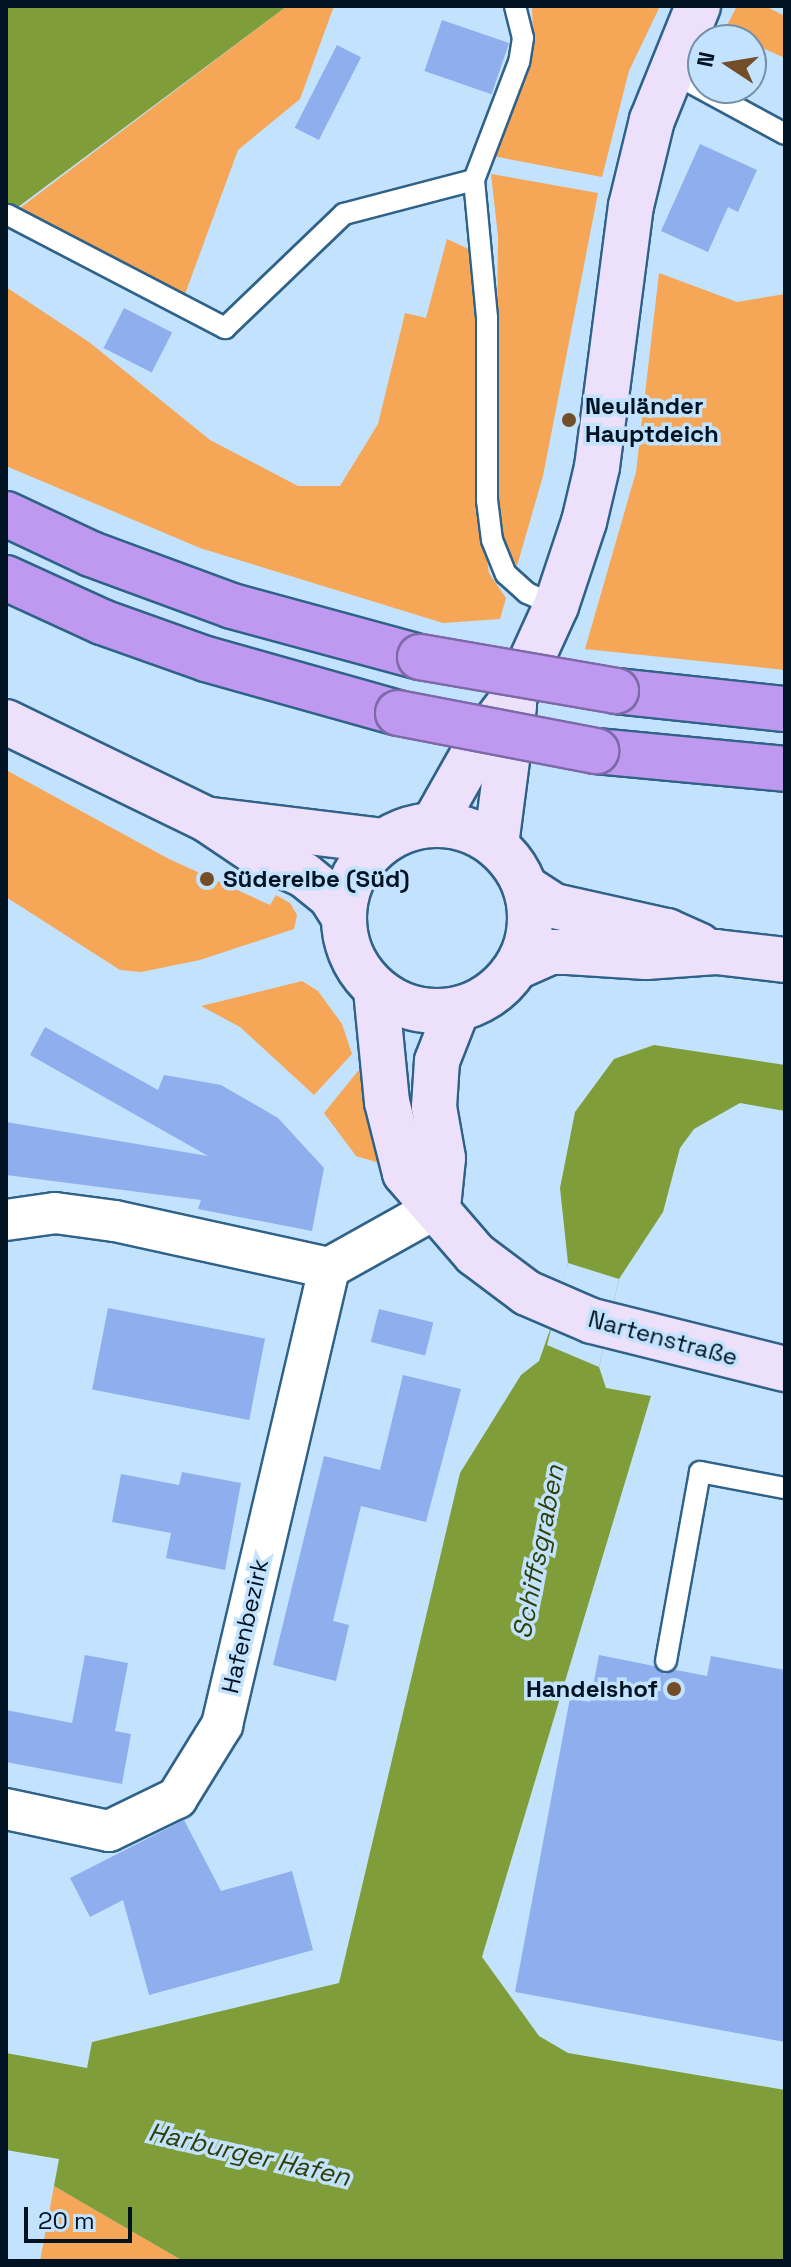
<!DOCTYPE html>
<meta charset="utf-8">
<style>
body{margin:0}
#map{position:relative;width:791px;height:2267px;overflow:hidden;background:#c2e2fd;font-family:"Space Grotesk",sans-serif}
div>[style]{position:absolute}
[style*='--x']{left:calc(var(--x)*1px);top:calc(var(--y)*1px);width:calc(var(--w)*1px);rotate:calc(var(--a)*1deg)}
.green>*{inset:0;background:#f5a656}
.water>*{inset:0;background:#7f9d38}
.pier>*{inset:0;background:#c2e2fd}
.building>*{inset:0;background:#8faeee;transform-origin:0 0}
.roads{filter:drop-shadow(2px 0 #306289) drop-shadow(-2px 0 #306289) drop-shadow(0 2px #306289) drop-shadow(0 -2px #306289)}
.lane>*{height:20px;margin:-10px;padding:0 10px;transform-origin:10px;border-radius:10px;background:#fff}
.street>*{height:40px;margin:-20px;padding:0 20px;transform-origin:20px;border-radius:20px;background:#fff}
.secondary>*{height:44px;margin:-22px;padding:0 22px;transform-origin:22px;border-radius:22px;background:#ece0fa}
.secondary>.ring{margin:-22px;padding:0;box-sizing:content-box;background:none;border:44px solid #ece0fa;border-radius:50%}
.highway>*{height:44px;margin:-22px;padding:0 22px;transform-origin:22px;border-radius:22px;background:#bf98ef}
.bridges{filter:drop-shadow(2px 0 #7c69a8) drop-shadow(-2px 0 #7c69a8) drop-shadow(0 2px #7c69a8) drop-shadow(0 -2px #7c69a8)}
.highway-bridge>*{height:44px;margin:-22px;padding:0 22px;transform-origin:22px;border-radius:22px;background:#bf98ef}
.dots>*{width:22px;height:22px;translate:-50% -50%;box-sizing:border-box;border:4px solid #c2e2fd;border-radius:50%}
span{translate:-50% -50%;white-space:nowrap;text-align:center;line-height:1.15;-webkit-text-stroke:7px #c2e2fd;paint-order:stroke}
.poi-label{font-size:24px;color:#011323;font-weight:700}
.left{translate:0 -50%;text-align:left}
.right{translate:-100% -50%;text-align:right}
.street-label{font-size:24px;color:#011323}
.water-label{font-size:26px;color:#314009;font-style:italic}
.frame{position:absolute;inset:0;border:8px solid #011323;pointer-events:none}
.north{position:absolute;left:687px;top:24px;width:80px;height:80px;box-sizing:border-box;background:#c2e2fd;border:2px solid #758fa6;border-radius:50%;rotate:282deg;font-size:22px;font-weight:700;line-height:32px;text-align:center;color:#011323}
.north::after{content:'';display:block;margin:auto;width:28px;height:36px;background:#724d28;clip-path:polygon(50% 0,100% 100%,50% 72%,0 100%)}
.scale{position:absolute;left:24px;top:2207px;width:108px;height:36px;box-sizing:border-box;border:4px solid #011323;border-top:0;padding-left:10px;font-size:24px;line-height:28px;white-space:nowrap;color:#011323;-webkit-text-stroke:6px #c2e2fd;paint-order:stroke}
</style>
<div id="map">
<div class="green">
<div style="clip-path:polygon(287px 6px,334px 6px,300px 99px,238px 150px,185px 294px,20px 208px)"></div>
<div style="clip-path:polygon(532px 6px,660px 6px,629px 71px,602px 177px,493px 156px,495px 138px,533px 40px)"></div>
<div style="clip-path:polygon(737px 6px,765px 6px,785px 16px,785px 58px,724px 31px)"></div>
<div style="clip-path:polygon(491px 174px,598px 193px,543px 476px,517px 566px,504px 547px,496px 471px,498px 236px)"></div>
<div style="clip-path:polygon(447px 239px,477px 253px,476px 486px,489px 573px,506px 598px,500px 619px,443px 623px,200px 548px,6px 466px,6px 287px,89px 342px,210px 440px,298px 486px,340px 486px,378px 424px,405px 313px,426px 318px)"></div>
<div style="clip-path:polygon(659px 273px,737px 302px,785px 294px,785px 670px,585px 649px,636px 472px)"></div>
<div style="clip-path:polygon(6px 770px,169px 859px,270px 905px,276px 895px,290px 903px,297px 915px,294px 929px,200px 960px,141px 972px,120px 970px,6px 897px)"></div>
<div style="clip-path:polygon(302px 981px,318px 991px,342px 1024px,352px 1054px,314px 1095px,240px 1027px,201px 1006px)"></div>
<div style="clip-path:polygon(358px 1071px,365px 1071px,386px 1165px,356px 1156px,324px 1113px)"></div>
<div style="clip-path:polygon(54px 2186px,183px 2261px,40px 2261px)"></div>
</div>
<div class="water">
<div style="clip-path:polygon(6px 6px,287px 6px,6px 216px)"></div>
<div style="clip-path:polygon(654px 1045px,785px 1065px,785px 1111px,740px 1103px,694px 1129px,680px 1148px,663px 1212px,619px 1279px,599px 1367px,606px 1388px,651px 1396px,482px 1957px,539px 2036px,568px 2053px,785px 2090px,785px 2261px,183px 2261px,54px 2186px,59px 2159px,6px 2150px,6px 2053px,87px 2068px,92px 2042px,339px 1983px,460px 1473px,521px 1375px,539px 1361px,558px 1307px,568px 1263px,560px 1188px,575px 1112px,614px 1059px)"></div>
</div>
<div class="pier">
<div style="clip-path:polygon(568px 1263px,619px 1279px,599px 1367px,547px 1345px)"></div>
</div>
<div class="building">
<div style="left:442px;top:20px;width:71px;height:54px;rotate:19deg"></div>
<div style="left:337px;top:45px;width:27px;height:93px;rotate:27deg"></div>
<div style="clip-path:polygon(700px 144px,757px 170px,738px 212px,728px 207px,708px 252px,661px 231px)"></div>
<div style="left:124px;top:308px;width:54px;height:45px;rotate:27deg"></div>
<div style="clip-path:polygon(45px 1027px,158px 1090px,164px 1075px,221px 1085px,278px 1118px,324px 1168px,312px 1231px,198px 1209px,201px 1200px,6px 1175px,6px 1122px,208px 1156px,30px 1055px)"></div>
<div style="left:108px;top:1308px;width:160px;height:83px;rotate:11deg"></div>
<div style="left:379px;top:1309px;width:56px;height:34px;rotate:14deg"></div>
<div style="clip-path:polygon(403px 1375px,461px 1389px,426px 1522px,361px 1506px,333px 1621px,349px 1625px,336px 1681px,273px 1665px,324px 1456px,380px 1470px)"></div>
<div style="clip-path:polygon(182px 1472px,241px 1483px,225px 1570px,166px 1558px,171px 1533px,112px 1522px,121px 1474px,179px 1485px)"></div>
<div style="clip-path:polygon(85px 1655px,128px 1663px,115px 1731px,131px 1734px,122px 1784px,6px 1762px,6px 1710px,72px 1723px)"></div>
<div style="clip-path:polygon(599px 1655px,654px 1666px,664px 1674px,676px 1670px,707px 1676px,711px 1656px,785px 1670px,785px 2042px,515px 1992px,570px 1698px,590px 1702px)"></div>
<div style="clip-path:polygon(184px 1820px,221px 1891px,292px 1871px,313px 1950px,149px 1995px,123px 1900px,90px 1917px,70px 1878px)"></div>
</div>
<div class="roads">
<div class="lane">
<div style="--x:515;--y:6;--w:33;--a:76"></div>
<div style="--x:523;--y:38;--w:24;--a:99"></div>
<div style="--x:519;--y:62;--w:126;--a:110.9"></div>
<div style="--x:474;--y:180;--w:138;--a:84.6"></div>
<div style="--x:487;--y:317;--w:183;--a:90"></div>
<div style="--x:487;--y:500;--w:40;--a:82.9"></div>
<div style="--x:492;--y:540;--w:37;--a:68"></div>
<div style="--x:506;--y:574;--w:28;--a:42"></div>
<div style="--x:527;--y:593;--w:32;--a:24"></div>
<div style="--x:669;--y:71;--w:132;--a:28.5"></div>
<div style="--x:8;--y:215;--w:245;--a:27.5"></div>
<div style="--x:225;--y:328;--w:165;--a:-43.8"></div>
<div style="--x:344;--y:214;--w:134;--a:-14.7"></div>
<div style="--x:666;--y:1661;--w:192;--a:-79.8"></div>
<div style="--x:700;--y:1472;--w:86;--a:10.7"></div>
</div>
<div class="street">
<div style="--x:6;--y:1220;--w:49;--a:-8.1"></div>
<div style="--x:55;--y:1213;--w:61;--a:7.6"></div>
<div style="--x:115;--y:1221;--w:219;--a:12.4"></div>
<div style="--x:329;--y:1268;--w:125;--a:-29.2"></div>
<div style="--x:6;--y:1809;--w:105;--a:12.1"></div>
<div style="--x:109;--y:1831;--w:76;--a:-25.9"></div>
<div style="--x:177;--y:1798;--w:86;--a:-58.3"></div>
<div style="--x:222;--y:1725;--w:469;--a:-76.8"></div>
</div>
<div class="secondary">
<div style="--x:6;--y:722;--w:222;--a:25.9"></div>
<div style="--x:206;--y:819;--w:63;--a:33.9"></div>
<div style="--x:258;--y:854;--w:51;--a:24.5"></div>
<div style="--x:304;--y:875;--w:35;--a:39"></div>
<div style="--x:331;--y:897;--w:22;--a:58"></div>
<div style="--x:212;--y:820;--w:173;--a:7"></div>
<div class="ring" style="left:344px;top:825px;width:142px;height:142px"></div>
<div style="--x:433;--y:825;--w:95;--a:-60.5"></div>
<div style="--x:480;--y:742;--w:58;--a:-52.7"></div>
<div style="--x:515;--y:696;--w:99;--a:-65.5"></div>
<div style="--x:556;--y:606;--w:89;--a:-71.6"></div>
<div style="--x:584;--y:522;--w:57;--a:-76.7"></div>
<div style="--x:597;--y:467;--w:263;--a:-82.6"></div>
<div style="--x:631;--y:206;--w:89;--a:-76.3"></div>
<div style="--x:652;--y:120;--w:123;--a:-68"></div>
<div style="--x:496;--y:845;--w:140;--a:-82.6"></div>
<div style="--x:526;--y:888;--w:33;--a:33"></div>
<div style="--x:554;--y:906;--w:116;--a:12.5"></div>
<div style="--x:667;--y:931;--w:35;--a:24"></div>
<div style="--x:517;--y:967;--w:37;--a:-24"></div>
<div style="--x:551;--y:952;--w:17;--a:0"></div>
<div style="--x:568;--y:952;--w:78;--a:3.7"></div>
<div style="--x:646;--y:957;--w:70;--a:-4.1"></div>
<div style="--x:716;--y:952;--w:69;--a:6.6"></div>
<div style="--x:376;--y:990;--w:113;--a:84.4"></div>
<div style="--x:387;--y:1102;--w:73;--a:75.8"></div>
<div style="--x:405;--y:1173;--w:107;--a:49.2"></div>
<div style="--x:475;--y:1254;--w:65;--a:36.9"></div>
<div style="--x:527;--y:1293;--w:71;--a:23.3"></div>
<div style="--x:592;--y:1321;--w:199;--a:14"></div>
<div style="--x:438;--y:1207;--w:49;--a:-84.2"></div>
<div style="--x:443;--y:1158;--w:52;--a:-100"></div>
<div style="--x:434;--y:1107;--w:46;--a:-86.3"></div>
<div style="--x:437;--y:1061;--w:55;--a:-68.6"></div>
</div>
<div class="highway">
<div style="--x:6;--y:514;--w:94;--a:25.2"></div>
<div style="--x:91;--y:554;--w:150;--a:20.2"></div>
<div style="--x:232;--y:606;--w:195;--a:15.2"></div>
<div style="--x:6;--y:578;--w:106;--a:24.6"></div>
<div style="--x:102;--y:622;--w:110;--a:19.6"></div>
<div style="--x:206;--y:659;--w:199;--a:15.7"></div>
<div style="--x:616;--y:691;--w:170;--a:6.1"></div>
<div style="--x:596;--y:751;--w:190;--a:5.4"></div>
</div>
</div>
<div class="bridges">
<div class="highway-bridge">
<div style="--x:420;--y:657;--w:199;--a:9.8"></div>
<div style="--x:398;--y:713;--w:202;--a:10.9"></div>
</div>
</div>
<div class="dots">
<div style="left:569px;top:420px;background:#724d28"></div>
<div style="left:207px;top:879px;background:#724d28"></div>
<div style="left:674px;top:1689px;background:#724d28"></div>
</div>
<div class="poi-label">
<span class="left" style="left:585px;top:420px">Neuländer<br>Hauptdeich</span>
<span class="left" style="left:223px;top:879px">Süderelbe (Süd)</span>
<span class="right" style="left:658px;top:1689px">Handelshof</span>
</div>
<div class="street-label">
<span style="left:663px;top:1338px;rotate:15deg">Nartenstraße</span>
<span style="left:245px;top:1626px;rotate:-77deg">Hafenbezirk</span>
</div>
<div class="water-label">
<span style="left:539px;top:1552px;rotate:-79deg">Schiffsgraben</span>
<span style="left:249px;top:2155px;rotate:13deg">Harburger Hafen</span>
</div>
<div class="frame"></div>
<div class="north">N</div>
<div class="scale">20 m</div>
</div>
